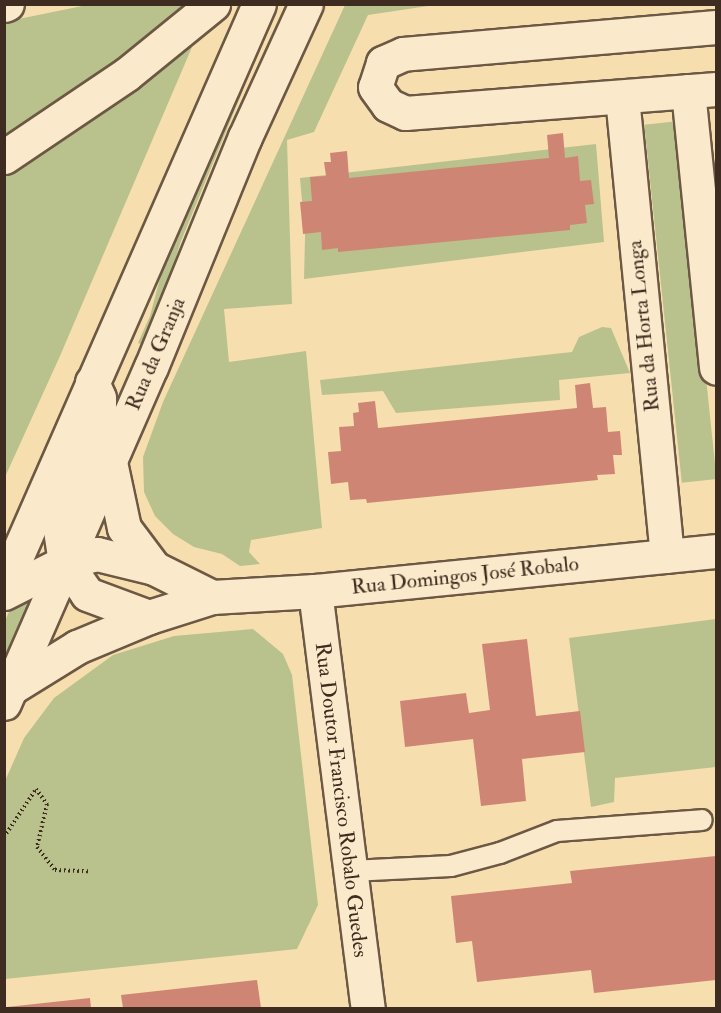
<!DOCTYPE html>
<meta charset="utf-8">
<style>
body{margin:0}
#map{position:relative;width:721px;height:1013px;overflow:hidden;background:#f7deaf;font-family:"IM FELL Double Pica",serif}
div>[style]{position:absolute}
[style*='--x']{left:calc(var(--x)*1px);top:calc(var(--y)*1px);width:calc(var(--w)*1px);rotate:calc(var(--a)*1deg)}
.green>*{inset:0;background:#b9c28d;transform-origin:0 0}
.building>*{inset:0;background:#cf8574}
.path>*{height:4px;margin-top:-2px;transform-origin:0;background:repeating-linear-gradient(90deg,#3e2c20 0 1.5px,transparent 0 4.5px)}
.roads{filter:drop-shadow(2px 0 #6c5844) drop-shadow(-2px 0 #6c5844) drop-shadow(0 2px #6c5844) drop-shadow(0 -2px #6c5844)}
.service>*{height:20px;margin:-10px;padding:0 10px;transform-origin:10px;border-radius:10px;background:#faeacb}
.minor>*{height:33px;margin:-16.5px;padding:0 16.5px;transform-origin:16.5px;border-radius:16.5px;background:#faeacb}
.secondary>*{height:33px;margin:-16.5px;padding:0 16.5px;transform-origin:16.5px;border-radius:16.5px;background:#faeacb}
span{translate:-50% -50%;white-space:nowrap;text-align:center;line-height:1.15;-webkit-text-stroke:4.5px #faeacb;paint-order:stroke}
.street-label{font-size:21px;color:#3e2c20}
.frame{position:absolute;inset:0;border:6px solid #3e2c20;pointer-events:none}
</style>
<div id="map">
<div class="green">
<div style="clip-path:polygon(87px 5px,210px 5px,60px 356px,5px 477px,4px 22px)"></div>
<div style="clip-path:polygon(345px 5px,435px 5px,368px 15px,314px 132px,287px 140px,292px 304px,224px 309px,229px 362px,306px 351px,322px 528px,251px 540px,249px 552px,260px 564px,240px 566px,222px 554px,194px 547px,173px 534px,155px 516px,144px 492px,143px 457px,163px 402px)"></div>
<div style="clip-path:polygon(236px 86px,243px 90px,181px 241px,148px 347px,138px 343px,150px 316px,168px 248px)"></div>
<div style="left:679px;top:121px;width:360px;height:35px;rotate:84deg"></div>
<div style="clip-path:polygon(596px 144px,604px 242px,304px 279px,305px 236px,300px 178px)"></div>
<div style="clip-path:polygon(602px 327px,611px 328px,630px 373px,559px 380px,560px 400px,396px 413px,383px 391px,322px 395px,320px 380px,572px 352px,579px 337px)"></div>
<div style="clip-path:polygon(41px 591px,5px 672px,5px 621px,11px 607px)"></div>
<div style="clip-path:polygon(716px 619px,716px 767px,615px 778px,614px 802px,591px 807px,569px 638px)"></div>
<div style="clip-path:polygon(253px 629px,283px 654px,292px 675px,318px 905px,297px 949px,5px 979px,5px 781px,24px 738px,54px 698px,113px 655px,174px 636px)"></div>
</div>
<div class="building">
<div style="clip-path:polygon(563px 133px,565px 158px,578px 156px,580px 181px,591px 180px,594px 204px,585px 205px,587px 223px,570px 225px,570px 230px,338px 252px,338px 248px,322px 250px,321px 232px,303px 234px,300px 202px,312px 201px,310px 177px,326px 176px,324px 162px,331px 162px,330px 153px,347px 151px,349px 178px,549px 158px,547px 135px)"></div>
<div style="clip-path:polygon(590px 383px,593px 408px,606px 407px,608px 432px,620px 431px,622px 455px,613px 455px,615px 474px,597px 475px,598px 480px,367px 503px,366px 499px,350px 500px,348px 482px,331px 484px,328px 452px,341px 451px,339px 427px,354px 426px,353px 413px,359px 412px,358px 403px,375px 401px,378px 428px,577px 408px,575px 385px)"></div>
<div style="clip-path:polygon(527px 639px,536px 716px,580px 711px,585px 752px,522px 759px,526px 801px,481px 806px,473px 739px,405px 747px,400px 701px,466px 693px,469px 713px,490px 710px,482px 644px)"></div>
<div style="clip-path:polygon(716px 856px,716px 980px,594px 993px,591px 970px,477px 982px,472px 941px,456px 943px,451px 896px,572px 883px,570px 871px)"></div>
<div style="clip-path:polygon(257px 980px,261px 1008px,123px 1008px,121px 995px)"></div>
<div style="clip-path:polygon(90px 998px,91px 1008px,7px 1008px,7px 1007px)"></div>
</div>
<div class="path">
<div style="--x:4;--y:837;--w:58;--a:-56.3"></div>
<div style="--x:36;--y:789;--w:19;--a:54"></div>
<div style="--x:47;--y:804;--w:44;--a:103.1"></div>
<div style="--x:37;--y:847;--w:29;--a:52"></div>
<div style="--x:55;--y:870;--w:33;--a:2"></div>
</div>
<div class="roads">
<div class="service">
<div style="--x:351;--y:871;--w:100;--a:-2.9"></div>
<div style="--x:451;--y:866;--w:51;--a:-14.9"></div>
<div style="--x:500;--y:853;--w:61;--a:-21.1"></div>
<div style="--x:557;--y:831;--w:145;--a:-4.3"></div>
</div>
<div class="minor">
<div style="--x:4;--y:5;--w:3;--a:-18"></div>
<div style="--x:716;--y:27;--w:314;--a:175.1"></div>
<div style="--x:403;--y:54;--w:22;--a:156"></div>
<div style="--x:383;--y:63;--w:25;--a:108"></div>
<div style="--x:375;--y:87;--w:22;--a:54"></div>
<div style="--x:388;--y:105;--w:19;--a:25"></div>
<div style="--x:405;--y:113;--w:312;--a:-4.4"></div>
<div style="--x:688;--y:91;--w:278;--a:84.2"></div>
<div style="--x:622;--y:97;--w:461;--a:84.4"></div>
<div style="--x:4;--y:157;--w:148;--a:-34"></div>
<div style="--x:127;--y:74;--w:111;--a:-39.1"></div>
<div style="--x:92;--y:382;--w:17;--a:66"></div>
<div style="--x:99;--y:398;--w:14;--a:90"></div>
<div style="--x:99;--y:412;--w:113;--a:111.3"></div>
<div style="--x:58;--y:517;--w:46;--a:81.2"></div>
<div style="--x:65;--y:562;--w:39;--a:55"></div>
<div style="--x:87;--y:594;--w:66;--a:20.4"></div>
<div style="--x:149;--y:617;--w:66;--a:-17.6"></div>
<div style="--x:212;--y:597;--w:103;--a:-3.3"></div>
<div style="--x:315;--y:591;--w:403;--a:-5.7"></div>
<div style="--x:110;--y:462;--w:67;--a:78"></div>
<div style="--x:124;--y:528;--w:50;--a:53.1"></div>
<div style="--x:315;--y:591;--w:420;--a:82.8"></div>
<div style="--x:4;--y:593;--w:68;--a:-26.9"></div>
<div style="--x:65;--y:562;--w:33;--a:-14"></div>
<div style="--x:97;--y:554;--w:59;--a:13.8"></div>
<div style="--x:154;--y:568;--w:65;--a:26.6"></div>
<div style="--x:11;--y:688;--w:78;--a:-31.8"></div>
<div style="--x:77;--y:647;--w:78;--a:-22.6"></div>
</div>
<div class="secondary">
<div style="--x:4;--y:585;--w:634;--a:-66.3"></div>
<div style="--x:4;--y:703;--w:367;--a:-66.4"></div>
<div style="--x:151;--y:367;--w:248;--a:-67.8"></div>
<div style="--x:245;--y:137;--w:146;--a:-65.4"></div>
</div>
</div>
<div class="street-label">
<span style="left:644px;top:326px;rotate:-96deg">Rua da Horta Longa</span>
<span style="left:156px;top:354px;rotate:-67deg">Rua da Granja</span>
<span style="left:465px;top:576px;rotate:-6deg">Rua Domingos José Robalo</span>
<span style="left:341px;top:800px;rotate:83deg">Rua Doutor Francisco Robalo Guedes</span>
</div>
<div class="frame"></div>
</div>
